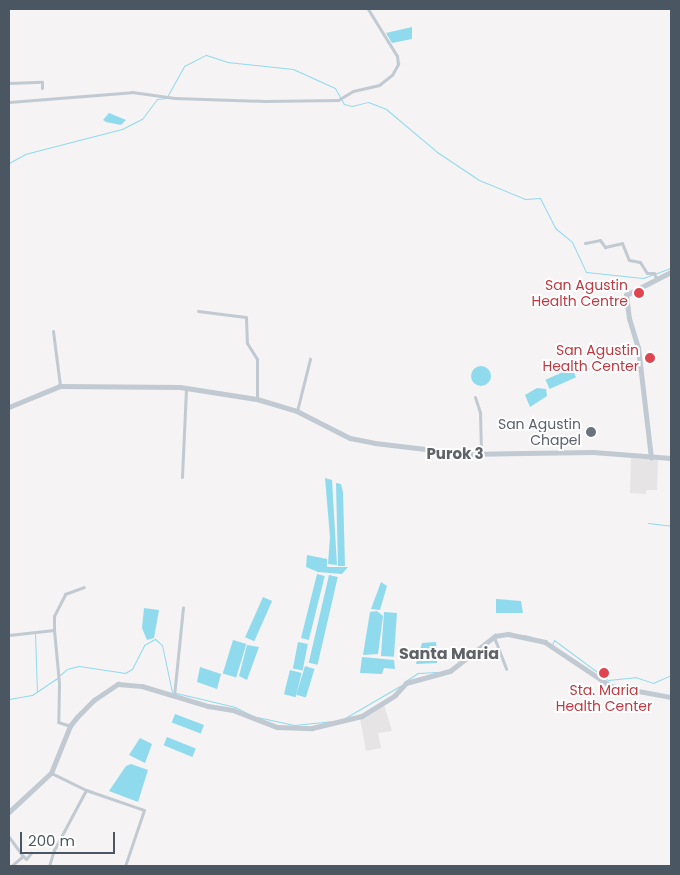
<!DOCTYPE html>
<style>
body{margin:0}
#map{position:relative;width:680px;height:875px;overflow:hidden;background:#f5f3f3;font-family:Poppins,sans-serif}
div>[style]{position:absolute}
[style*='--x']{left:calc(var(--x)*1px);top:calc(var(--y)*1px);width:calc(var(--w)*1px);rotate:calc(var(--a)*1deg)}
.education>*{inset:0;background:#e6e4e5}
.water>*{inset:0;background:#90daee;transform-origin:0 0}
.round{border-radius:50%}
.stream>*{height:1px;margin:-0.5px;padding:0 0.5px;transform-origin:0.5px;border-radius:0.5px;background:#90daee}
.minor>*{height:3px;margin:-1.5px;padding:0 1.5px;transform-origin:1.5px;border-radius:1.5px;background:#c1cad2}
.tertiary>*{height:4.5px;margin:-2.25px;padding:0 2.25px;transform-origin:2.25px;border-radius:2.25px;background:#c1cad2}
.dots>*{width:14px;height:14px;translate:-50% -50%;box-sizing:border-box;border:2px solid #fff;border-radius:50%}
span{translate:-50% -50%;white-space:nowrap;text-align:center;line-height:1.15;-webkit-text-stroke:4px #fff;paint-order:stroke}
.health-label{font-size:14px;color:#be3a42}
.right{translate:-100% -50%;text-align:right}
.worship-label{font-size:14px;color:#5b616d}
.neighbourhood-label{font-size:15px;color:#5f6368;font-weight:700}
.quarter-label{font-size:16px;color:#5f6368;font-weight:700}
.frame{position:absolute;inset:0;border:10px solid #4a5661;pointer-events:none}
.scale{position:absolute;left:20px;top:832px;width:95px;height:22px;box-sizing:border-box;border:2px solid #4a5661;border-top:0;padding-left:6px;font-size:15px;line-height:18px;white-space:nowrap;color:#4a5661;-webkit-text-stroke:4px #fff;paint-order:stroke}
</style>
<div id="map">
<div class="education">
<div style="clip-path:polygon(631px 458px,658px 460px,657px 490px,646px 490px,646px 494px,630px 493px)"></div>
<div style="clip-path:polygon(384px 705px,392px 731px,378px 733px,381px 748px,366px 751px,360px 718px)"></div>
</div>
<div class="water">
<div style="clip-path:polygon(412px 27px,412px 39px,392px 43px,386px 33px)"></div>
<div style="clip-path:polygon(109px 113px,126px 120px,121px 125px,106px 122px,103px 120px)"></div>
<div class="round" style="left:471px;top:366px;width:20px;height:20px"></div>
<div style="left:572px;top:368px;width:10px;height:29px;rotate:66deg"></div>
<div style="clip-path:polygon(537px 388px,546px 389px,547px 396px,530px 407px,525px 395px)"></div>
<div style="clip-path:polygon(325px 478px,332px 480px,337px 565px,328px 564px,330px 537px)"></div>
<div style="clip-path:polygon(336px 483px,341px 484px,343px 492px,345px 566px,338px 566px)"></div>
<div style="clip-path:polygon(307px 555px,327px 559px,327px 567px,348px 567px,342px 574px,318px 572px,306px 567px)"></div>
<div style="left:317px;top:574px;width:8px;height:66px;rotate:14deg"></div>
<div style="left:329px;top:575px;width:9px;height:90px;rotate:13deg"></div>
<div style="clip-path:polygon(381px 582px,387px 586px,380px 610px,371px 609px)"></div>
<div style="left:263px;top:597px;width:10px;height:44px;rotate:24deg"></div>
<div style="clip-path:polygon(496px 599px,521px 601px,523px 613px,496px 613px)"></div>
<div style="clip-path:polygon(144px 608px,159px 610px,154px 638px,147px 640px,142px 628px)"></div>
<div style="clip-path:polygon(377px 611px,383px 616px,378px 654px,363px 655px,370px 612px)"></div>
<div style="left:384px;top:612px;width:13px;height:44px;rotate:4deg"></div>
<div style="left:233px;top:640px;width:14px;height:35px;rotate:17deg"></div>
<div style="left:298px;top:642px;width:10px;height:27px;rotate:11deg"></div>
<div style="clip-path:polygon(436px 642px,437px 651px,419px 653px,422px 643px)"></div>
<div style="clip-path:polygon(247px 645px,259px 647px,247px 680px,239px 676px)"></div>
<div style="clip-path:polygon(438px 655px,437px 663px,416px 664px,418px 656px)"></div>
<div style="clip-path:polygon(362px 657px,394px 660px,395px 669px,384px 668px,382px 674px,360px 673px)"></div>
<div style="left:305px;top:666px;width:10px;height:30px;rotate:17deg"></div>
<div style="clip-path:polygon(200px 667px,221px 674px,217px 689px,197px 682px)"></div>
<div style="left:290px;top:670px;width:12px;height:25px;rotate:14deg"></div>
<div style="left:175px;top:714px;width:31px;height:9px;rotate:21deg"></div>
<div style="left:167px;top:737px;width:31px;height:9px;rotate:22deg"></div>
<div style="clip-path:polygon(140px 738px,152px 744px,145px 763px,129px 755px)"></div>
<div style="clip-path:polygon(131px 764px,148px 770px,138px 802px,109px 791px,126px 766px)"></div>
</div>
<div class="stream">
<div style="--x:168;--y:95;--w:33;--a:-61"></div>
<div style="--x:184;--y:66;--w:25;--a:-27"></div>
<div style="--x:206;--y:55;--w:22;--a:18"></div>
<div style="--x:227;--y:62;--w:66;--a:6.1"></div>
<div style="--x:293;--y:69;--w:46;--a:24.3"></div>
<div style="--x:335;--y:88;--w:18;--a:61"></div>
<div style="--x:344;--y:104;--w:8;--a:14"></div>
<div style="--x:352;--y:106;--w:16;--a:-14"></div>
<div style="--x:368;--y:102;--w:19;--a:21"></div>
<div style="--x:386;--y:109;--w:67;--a:40.1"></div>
<div style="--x:437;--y:152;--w:50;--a:33.7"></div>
<div style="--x:479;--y:180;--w:50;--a:22.4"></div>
<div style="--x:525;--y:199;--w:15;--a:-4"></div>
<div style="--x:540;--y:198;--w:34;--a:63"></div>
<div style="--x:555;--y:228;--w:22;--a:39"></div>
<div style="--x:572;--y:242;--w:33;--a:65"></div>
<div style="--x:586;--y:272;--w:57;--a:6"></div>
<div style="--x:643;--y:278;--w:30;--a:-20"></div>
<div style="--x:9;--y:163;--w:18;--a:-29"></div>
<div style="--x:25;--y:154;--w:100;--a:-14.5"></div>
<div style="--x:122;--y:129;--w:22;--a:-27"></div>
<div style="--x:142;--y:119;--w:25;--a:-53"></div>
<div style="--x:157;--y:99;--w:9;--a:-6"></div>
<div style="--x:648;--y:523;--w:23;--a:7"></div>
<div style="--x:35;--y:633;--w:59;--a:88.1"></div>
<div style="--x:524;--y:635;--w:8;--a:14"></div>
<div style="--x:552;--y:645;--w:5;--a:-68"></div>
<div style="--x:554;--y:640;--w:67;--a:36.5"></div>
<div style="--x:608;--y:680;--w:27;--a:-6"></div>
<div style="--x:635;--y:677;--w:19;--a:18"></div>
<div style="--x:653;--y:683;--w:20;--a:-24"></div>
<div style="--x:60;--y:675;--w:9;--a:-41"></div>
<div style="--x:67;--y:669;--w:12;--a:-14"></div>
<div style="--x:79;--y:666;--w:47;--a:8.7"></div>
<div style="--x:125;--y:673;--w:8;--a:-30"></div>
<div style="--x:132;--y:669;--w:27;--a:-63"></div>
<div style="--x:144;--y:645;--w:13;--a:-29"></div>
<div style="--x:155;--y:639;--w:9;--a:41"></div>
<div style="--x:162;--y:645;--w:48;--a:78"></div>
<div style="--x:404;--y:682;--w:17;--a:-33"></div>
<div style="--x:418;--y:673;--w:19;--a:-3"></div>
<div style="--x:176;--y:693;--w:61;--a:13.3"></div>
<div style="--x:235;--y:707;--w:18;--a:27"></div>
<div style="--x:9;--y:699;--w:23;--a:-10"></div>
<div style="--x:32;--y:695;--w:30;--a:-34"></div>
<div style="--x:257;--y:717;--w:38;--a:12"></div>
<div style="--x:294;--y:725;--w:40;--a:-5.7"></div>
<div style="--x:345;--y:718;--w:64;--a:-30.2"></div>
</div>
<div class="minor">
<div style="--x:9;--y:83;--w:33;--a:-2"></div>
<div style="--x:42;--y:82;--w:6;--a:90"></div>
<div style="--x:9;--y:102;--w:123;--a:-4.6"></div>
<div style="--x:132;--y:92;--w:43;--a:7.9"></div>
<div style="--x:175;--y:98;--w:90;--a:1.9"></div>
<div style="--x:265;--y:101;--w:73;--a:-0.8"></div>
<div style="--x:338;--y:100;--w:17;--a:-31"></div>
<div style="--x:353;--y:91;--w:27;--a:-13"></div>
<div style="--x:379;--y:85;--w:16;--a:-38"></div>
<div style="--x:392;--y:75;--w:13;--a:-61"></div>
<div style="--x:398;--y:64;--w:8;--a:-97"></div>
<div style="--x:397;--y:56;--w:55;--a:-121.7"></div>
<div style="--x:585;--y:243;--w:15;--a:-11"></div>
<div style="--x:600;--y:240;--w:9;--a:54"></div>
<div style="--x:605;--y:247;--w:17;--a:-13"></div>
<div style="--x:622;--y:243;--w:18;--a:68"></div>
<div style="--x:629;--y:260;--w:11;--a:10"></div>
<div style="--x:640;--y:262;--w:13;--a:58"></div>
<div style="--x:647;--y:273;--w:7;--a:0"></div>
<div style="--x:654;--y:273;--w:5;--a:68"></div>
<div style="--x:198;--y:311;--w:48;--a:7.1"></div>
<div style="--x:246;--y:317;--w:26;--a:88"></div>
<div style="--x:247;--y:343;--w:19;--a:58"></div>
<div style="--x:257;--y:359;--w:40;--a:90"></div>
<div style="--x:53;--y:331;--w:55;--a:82.7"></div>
<div style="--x:475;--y:397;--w:16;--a:72"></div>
<div style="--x:480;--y:412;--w:42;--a:88.6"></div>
<div style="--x:297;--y:411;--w:54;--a:-76"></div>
<div style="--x:182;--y:477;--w:89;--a:-87.4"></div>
<div style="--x:54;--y:630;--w:14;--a:-90"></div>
<div style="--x:54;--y:616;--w:25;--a:-63"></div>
<div style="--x:65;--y:594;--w:20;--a:-20"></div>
<div style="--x:9;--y:635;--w:45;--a:-6.3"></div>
<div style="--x:54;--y:630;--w:53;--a:84.6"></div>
<div style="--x:59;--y:683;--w:39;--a:91"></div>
<div style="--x:58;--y:722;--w:13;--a:18"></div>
<div style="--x:494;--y:637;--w:34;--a:69"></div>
<div style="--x:174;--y:696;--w:89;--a:-84.2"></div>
<div style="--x:86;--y:790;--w:61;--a:19"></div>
<div style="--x:144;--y:810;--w:59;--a:108.7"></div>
<div style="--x:9;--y:837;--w:24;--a:54"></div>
<div style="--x:23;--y:856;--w:16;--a:140"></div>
<div style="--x:23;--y:856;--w:4;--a:45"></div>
<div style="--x:26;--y:859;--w:8;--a:-50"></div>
<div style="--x:49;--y:866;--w:17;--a:-73"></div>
<div style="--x:54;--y:850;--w:68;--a:-61.9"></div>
<div style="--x:86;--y:790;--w:39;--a:-154"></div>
</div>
<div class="tertiary">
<div style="--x:9;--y:407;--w:55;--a:-22.4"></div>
<div style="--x:60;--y:386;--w:120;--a:0.5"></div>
<div style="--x:180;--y:387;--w:78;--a:8.9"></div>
<div style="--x:257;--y:399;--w:42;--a:16.7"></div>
<div style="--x:297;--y:411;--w:59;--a:27"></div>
<div style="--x:350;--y:438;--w:25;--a:11"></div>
<div style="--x:375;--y:443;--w:93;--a:6.8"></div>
<div style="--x:467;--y:454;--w:126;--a:-0.9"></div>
<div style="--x:593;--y:452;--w:78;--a:4.4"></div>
<div style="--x:651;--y:458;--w:111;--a:-96.7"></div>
<div style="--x:638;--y:348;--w:30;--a:-107"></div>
<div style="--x:629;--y:319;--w:24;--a:-97"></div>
<div style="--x:626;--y:295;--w:51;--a:-27.1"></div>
<div style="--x:9;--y:812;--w:57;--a:-42.9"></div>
<div style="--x:51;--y:773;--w:51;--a:-68"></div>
<div style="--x:70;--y:726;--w:11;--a:-52"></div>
<div style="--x:77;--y:717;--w:24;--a:-45"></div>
<div style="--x:94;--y:700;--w:29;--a:-34"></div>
<div style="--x:118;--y:684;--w:24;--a:5"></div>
<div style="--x:142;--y:686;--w:69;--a:16.9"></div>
<div style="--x:208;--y:706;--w:25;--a:9"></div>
<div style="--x:233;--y:710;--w:47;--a:21.1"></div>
<div style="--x:277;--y:727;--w:35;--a:2"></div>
<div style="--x:312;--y:728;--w:51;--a:-13.5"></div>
<div style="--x:362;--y:716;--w:39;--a:-32"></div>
<div style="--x:395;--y:695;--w:16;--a:-47"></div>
<div style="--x:406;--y:683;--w:46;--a:-15.3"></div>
<div style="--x:450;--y:671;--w:57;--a:-37.9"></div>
<div style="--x:495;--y:636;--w:13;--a:-9"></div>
<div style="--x:508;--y:634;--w:38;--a:12"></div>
<div style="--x:545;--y:642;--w:79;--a:33.7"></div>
<div style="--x:611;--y:686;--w:61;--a:10.4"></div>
</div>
<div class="dots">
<div style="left:639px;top:293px;background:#e0444e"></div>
<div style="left:650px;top:358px;background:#e0444e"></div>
<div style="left:591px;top:432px;background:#6b7280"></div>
<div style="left:604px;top:673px;background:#e0444e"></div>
</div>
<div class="health-label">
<span class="right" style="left:628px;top:293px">San Agustin<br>Health Centre</span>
<span class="right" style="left:639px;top:358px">San Agustin<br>Health Center</span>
<span style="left:604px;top:698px">Sta. Maria<br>Health Center</span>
</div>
<div class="worship-label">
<span class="right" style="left:581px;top:432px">San Agustin<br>Chapel</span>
</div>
<div class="neighbourhood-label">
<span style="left:455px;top:454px">Purok 3</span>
</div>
<div class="quarter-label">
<span style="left:449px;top:654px">Santa Maria</span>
</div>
<div class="frame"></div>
<div class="scale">200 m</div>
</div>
